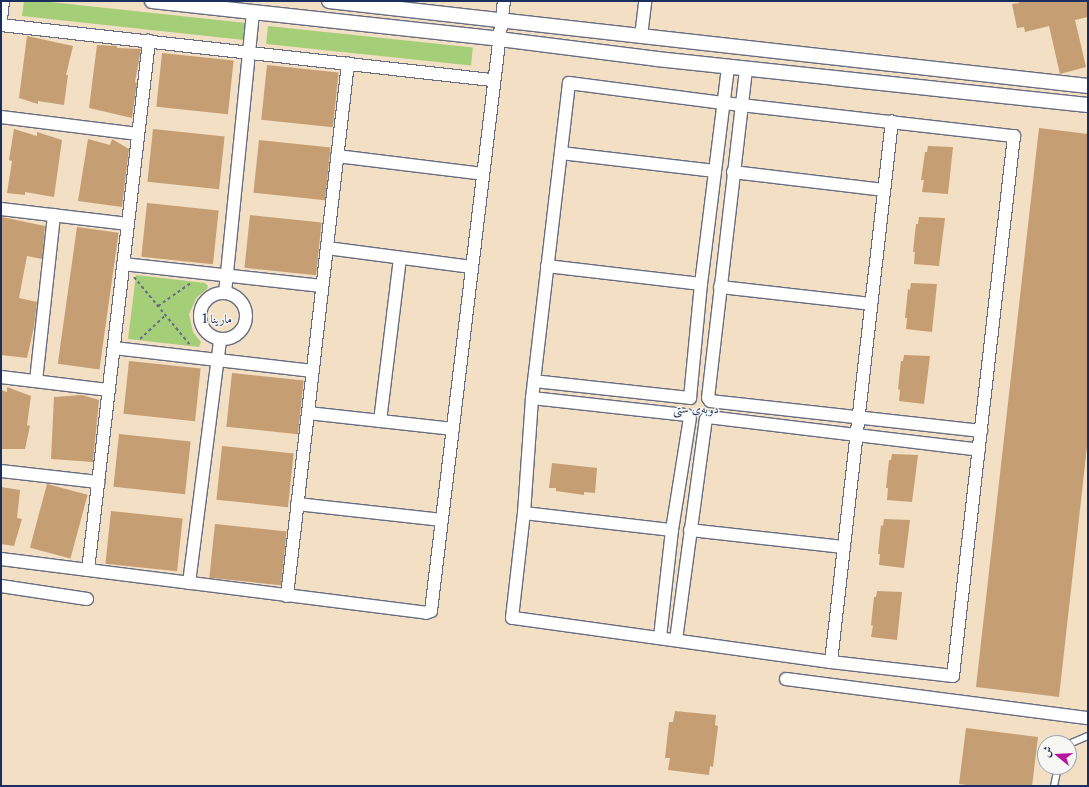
<!DOCTYPE html>
<meta charset="utf-8">
<style>
body{margin:0}
#map{position:relative;width:1089px;height:787px;overflow:hidden;background:#f3dfc3;font-family:"Libre Caslon Text",Amiri,serif}
div>[style]{position:absolute}
[style*='--x']{left:calc(var(--x)*1px);top:calc(var(--y)*1px);width:calc(var(--w)*1px);rotate:calc(var(--a)*1deg)}
.green>*{inset:0;background:#a5ce79;transform-origin:0 0}
.building>*{inset:0;background:#c69e73;transform-origin:0 0}
.path>*{height:2px;margin-top:-1px;transform-origin:0;background:repeating-linear-gradient(90deg,#676d81 0 3px,transparent 0 6px)}
.roads{filter:drop-shadow(1px 0 #676d81) drop-shadow(-1px 0 #676d81) drop-shadow(0 1px #676d81) drop-shadow(0 -1px #676d81)}
.service>*{height:6px;margin:-3px;padding:0 3px;transform-origin:3px;border-radius:3px;background:#fff}
.minor>*{height:12px;margin:-6px;padding:0 6px;transform-origin:6px;border-radius:6px;background:#fff}
.minor>.ring{margin:-6px;padding:0;box-sizing:content-box;background:none;border:12px solid #fff;border-radius:50%}
.tertiary>*{height:14px;margin:-7px;padding:0 7px;transform-origin:7px;border-radius:7px;background:#fff}
span{translate:-50% -50%;white-space:nowrap;text-align:center;line-height:1.15;-webkit-text-stroke:3px #f6f6f2;paint-order:stroke}
.neighbourhood-label{font-size:12px;color:#1b2f5e}
.frame{position:absolute;inset:0;border:2px solid #1b2f5e;pointer-events:none}
.north{position:absolute;left:1037px;top:735px;width:40px;height:40px;box-sizing:border-box;background:#f6f6f2;border:1px solid #9ea6b7;border-radius:50%;rotate:288deg;font-size:11px;font-weight:700;line-height:16px;text-align:center;color:#1b2f5e}
.north::after{content:'';display:block;margin:auto;width:14px;height:18px;background:#b5179e;clip-path:polygon(50% 0,100% 100%,50% 72%,0 100%)}
</style>
<div id="map">
<div class="green">
<div style="clip-path:polygon(24px 1px,41px 1px,246px 23px,244px 40px,22px 16px)"></div>
<div style="left:268px;top:26px;width:206px;height:18px;rotate:6deg"></div>
<div style="clip-path:polygon(136px 275px,205px 283px,208px 286px,207px 289px,197px 297px,189px 314px,193px 332px,201px 342px,199px 347px,128px 339px)"></div>
</div>
<div class="building">
<div style="clip-path:polygon(1018px 1px,1088px 1px,1088px 17px,1075px 20px,1086px 67px,1060px 74px,1049px 26px,1025px 32px,1024px 27px,1017px 28px,1012px 4px,1019px 3px)"></div>
<div style="clip-path:polygon(27px 36px,73px 46px,66px 75px,68px 75px,64px 105px,38px 101px,38px 104px,19px 98px)"></div>
<div style="clip-path:polygon(97px 45px,117px 46px,117px 48px,141px 49px,135px 82px,137px 83px,132px 118px,89px 108px)"></div>
<div style="left:162px;top:53px;width:72px;height:54px;rotate:6deg"></div>
<div style="left:267px;top:65px;width:72px;height:55px;rotate:6deg"></div>
<div style="clip-path:polygon(1039px 128px,1088px 134px,1088px 438px,1059px 697px,976px 687px)"></div>
<div style="clip-path:polygon(14px 129px,37px 136px,37px 132px,62px 140px,54px 197px,25px 192px,25px 195px,7px 193px,12px 161px,9px 160px)"></div>
<div style="left:153px;top:129px;width:72px;height:53px;rotate:6deg"></div>
<div style="clip-path:polygon(88px 139px,110px 145px,112px 139px,129px 149px,122px 207px,78px 201px)"></div>
<div style="left:259px;top:140px;width:72px;height:53px;rotate:6deg"></div>
<div style="clip-path:polygon(928px 146px,953px 147px,948px 194px,922px 192px,924px 180px,921px 180px,925px 152px,927px 152px)"></div>
<div style="left:147px;top:203px;width:72px;height:54px;rotate:6deg"></div>
<div style="left:250px;top:215px;width:72px;height:53px;rotate:6deg"></div>
<div style="clip-path:polygon(2px 217px,45px 226px,42px 259px,27px 256px,19px 298px,37px 302px,34px 327px,27px 358px,1px 355px)"></div>
<div style="clip-path:polygon(919px 217px,945px 218px,939px 266px,914px 264px,915px 252px,913px 252px,916px 224px,918px 224px)"></div>
<div style="left:77px;top:227px;width:42px;height:138px;rotate:8deg"></div>
<div style="clip-path:polygon(911px 283px,937px 284px,932px 332px,906px 329px,907px 318px,905px 318px,908px 289px,910px 290px)"></div>
<div style="clip-path:polygon(904px 355px,930px 356px,924px 404px,899px 401px,900px 390px,898px 389px,901px 361px,903px 361px)"></div>
<div style="left:129px;top:361px;width:72px;height:53px;rotate:6deg"></div>
<div style="left:232px;top:373px;width:72px;height:54px;rotate:6deg"></div>
<div style="clip-path:polygon(7px 387px,31px 396px,27px 425px,30px 426px,25px 449px,1px 449px,1px 390px,7px 392px)"></div>
<div style="clip-path:polygon(82px 395px,99px 400px,93px 462px,51px 459px,54px 397px)"></div>
<div style="left:119px;top:434px;width:72px;height:53px;rotate:6deg"></div>
<div style="left:222px;top:446px;width:72px;height:54px;rotate:6deg"></div>
<div style="clip-path:polygon(892px 454px,918px 455px,912px 502px,887px 500px,888px 488px,886px 488px,889px 460px,891px 460px)"></div>
<div style="clip-path:polygon(552px 463px,597px 468px,595px 493px,584px 492px,584px 495px,556px 491px,556px 488px,549px 488px)"></div>
<div style="left:47px;top:484px;width:42px;height:66px;rotate:15deg"></div>
<div style="clip-path:polygon(1px 487px,20px 490px,17px 518px,22px 519px,14px 546px,1px 544px)"></div>
<div style="left:111px;top:511px;width:72px;height:53px;rotate:6deg"></div>
<div style="clip-path:polygon(884px 519px,910px 520px,904px 568px,879px 565px,880px 554px,878px 554px,881px 525px,883px 526px)"></div>
<div style="left:215px;top:524px;width:72px;height:54px;rotate:6deg"></div>
<div style="clip-path:polygon(877px 591px,902px 592px,897px 640px,871px 637px,873px 626px,871px 625px,874px 597px,876px 597px)"></div>
<div style="clip-path:polygon(675px 711px,716px 715px,715px 725px,718px 726px,713px 767px,710px 766px,709px 775px,668px 770px,670px 758px,665px 758px,669px 722px,673px 722px)"></div>
<div style="clip-path:polygon(966px 728px,1038px 737px,1032px 786px,975px 786px,959px 784px)"></div>
</div>
<div class="path">
<div style="--x:134;--y:277;--w:88;--a:50.5"></div>
<div style="--x:158;--y:306;--w:39;--a:-35"></div>
<div style="--x:140;--y:339;--w:35;--a:-43"></div>
</div>
<div class="roads">
<div class="service">
<div style="--x:1069;--y:744;--w:21;--a:-23"></div>
<div style="--x:1054;--y:786;--w:19;--a:-78"></div>
</div>
<div class="minor">
<div style="--x:1;--y:20;--w:19;--a:-84"></div>
<div style="--x:1;--y:25;--w:496;--a:6.4"></div>
<div style="--x:641;--y:36;--w:35;--a:-83"></div>
<div style="--x:569;--y:83;--w:155;--a:7.4"></div>
<div style="--x:723;--y:103;--w:293;--a:6.5"></div>
<div style="--x:1014;--y:136;--w:543;--a:96.44"></div>
<div style="--x:953;--y:676;--w:123;--a:-173.5"></div>
<div style="--x:831;--y:662;--w:322;--a:-172.1"></div>
<div style="--x:512;--y:618;--w:106;--a:-83.5"></div>
<div style="--x:524;--y:513;--w:115;--a:-86"></div>
<div style="--x:532;--y:398;--w:317;--a:-83.3"></div>
<div style="--x:1;--y:117;--w:138;--a:7.1"></div>
<div style="--x:561;--y:153;--w:155;--a:6.7"></div>
<div style="--x:337;--y:156;--w:147;--a:7"></div>
<div style="--x:733;--y:172;--w:152;--a:6.8"></div>
<div style="--x:1;--y:209;--w:128;--a:6.7"></div>
<div style="--x:327;--y:248;--w:146;--a:7.5"></div>
<div style="--x:123;--y:264;--w:200;--a:6.3"></div>
<div style="--x:547;--y:266;--w:155;--a:6.7"></div>
<div style="--x:720;--y:287;--w:152;--a:6.4"></div>
<div class="ring" style="left:200px;top:293px;width:34px;height:34px"></div>
<div style="--x:225;--y:293;--w:282;--a:-84.3"></div>
<div style="--x:114;--y:348;--w:200;--a:6.6"></div>
<div style="--x:1;--y:377;--w:109;--a:6.9"></div>
<div style="--x:36;--y:381;--w:167;--a:-83.8"></div>
<div style="--x:534;--y:381;--w:157;--a:6.2"></div>
<div style="--x:690;--y:398;--w:115;--a:-84.5"></div>
<div style="--x:701;--y:284;--w:220;--a:-82.9"></div>
<div style="--x:532;--y:398;--w:156;--a:6.3"></div>
<div style="--x:708;--y:398;--w:332;--a:-83.4"></div>
<div style="--x:710;--y:401;--w:273;--a:6.3"></div>
<div style="--x:308;--y:413;--w:146;--a:6.3"></div>
<div style="--x:708;--y:417;--w:273;--a:6.9"></div>
<div style="--x:380;--y:421;--w:164;--a:-83"></div>
<div style="--x:1;--y:471;--w:98;--a:6.5"></div>
<div style="--x:297;--y:504;--w:146;--a:6.3"></div>
<div style="--x:524;--y:513;--w:149;--a:6.6"></div>
<div style="--x:690;--y:530;--w:155;--a:6.3"></div>
<div style="--x:1;--y:559;--w:428;--a:7.2"></div>
<div style="--x:426;--y:613;--w:5;--a:-22"></div>
<div style="--x:431;--y:611;--w:614;--a:-83.18"></div>
<div style="--x:88;--y:570;--w:533;--a:-83.42"></div>
<div style="--x:189;--y:583;--w:245;--a:-82.7"></div>
<div style="--x:1;--y:586;--w:87;--a:8.6"></div>
<div style="--x:287;--y:596;--w:536;--a:-83.47"></div>
<div style="--x:660;--y:637;--w:108;--a:-83.6"></div>
<div style="--x:672;--y:530;--w:113;--a:-80.9"></div>
<div style="--x:676;--y:640;--w:223;--a:-82.3"></div>
<div style="--x:831;--y:662;--w:544;--a:-83.57"></div>
<div style="--x:786;--y:679;--w:305;--a:7.4"></div>
</div>
<div class="tertiary">
<div style="--x:152;--y:1;--w:349;--a:6.2"></div>
<div style="--x:499;--y:39;--w:159;--a:7.2"></div>
<div style="--x:657;--y:59;--w:433;--a:6.1"></div>
<div style="--x:329;--y:1;--w:764;--a:6.39"></div>
</div>
</div>
<div class="neighbourhood-label">
<span style="left:217px;top:319px">مارینا 1</span>
<span style="left:696px;top:409px">دوبه‌ی ستی</span>
</div>
<div class="frame"></div>
<div class="north">ش</div>
</div>
